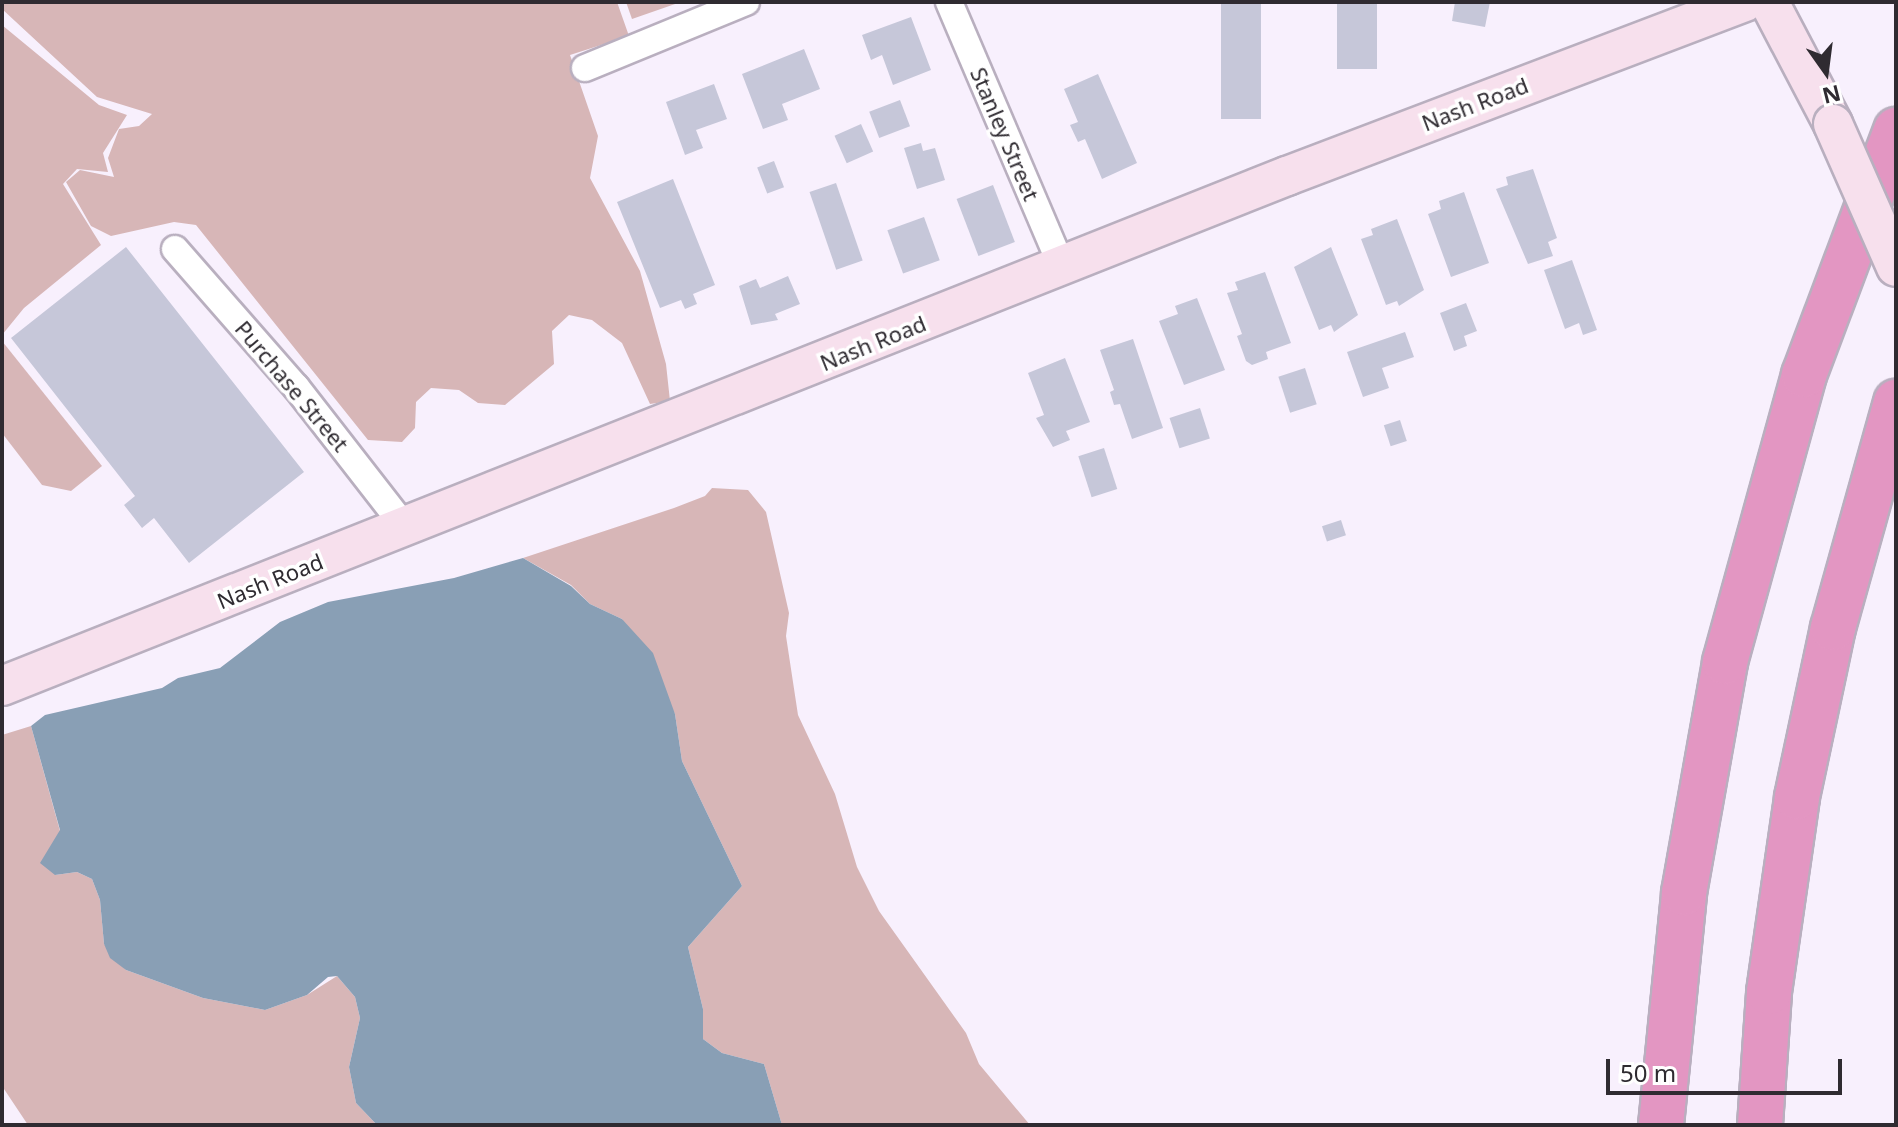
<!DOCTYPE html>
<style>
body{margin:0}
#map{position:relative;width:1898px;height:1127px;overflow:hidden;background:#f8f0fd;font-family:"Noto Sans",sans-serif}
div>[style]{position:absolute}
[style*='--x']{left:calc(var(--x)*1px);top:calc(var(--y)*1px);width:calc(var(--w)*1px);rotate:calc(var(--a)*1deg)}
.green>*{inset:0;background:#d7b6b7}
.water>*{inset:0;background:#899fb5}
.building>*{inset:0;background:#c6c7d9;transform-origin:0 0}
.roads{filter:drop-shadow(2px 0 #b9afbf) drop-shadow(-2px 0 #b9afbf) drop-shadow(0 2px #b9afbf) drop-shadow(0 -2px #b9afbf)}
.street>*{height:26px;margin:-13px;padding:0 13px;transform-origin:13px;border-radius:13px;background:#fff}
.secondary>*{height:38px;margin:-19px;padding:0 19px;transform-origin:19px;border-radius:19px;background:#f7e0ed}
.highway>*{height:44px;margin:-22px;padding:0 22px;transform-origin:22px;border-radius:22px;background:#e396c2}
.bridges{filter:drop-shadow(2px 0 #b9afbf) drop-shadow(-2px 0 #b9afbf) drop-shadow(0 2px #b9afbf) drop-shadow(0 -2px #b9afbf)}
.secondary-bridge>*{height:38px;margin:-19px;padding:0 19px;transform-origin:19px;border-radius:19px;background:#f7e0ed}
span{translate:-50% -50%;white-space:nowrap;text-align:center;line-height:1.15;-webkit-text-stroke:7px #fff;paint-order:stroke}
.street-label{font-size:22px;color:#2f2b31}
.frame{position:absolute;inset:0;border:4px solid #2f2b31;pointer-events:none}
.north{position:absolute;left:1786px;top:32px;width:80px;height:80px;-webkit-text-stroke:6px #fff;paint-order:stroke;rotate:166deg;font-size:22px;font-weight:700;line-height:32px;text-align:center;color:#2f2b31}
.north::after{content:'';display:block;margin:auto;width:28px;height:36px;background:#2f2b31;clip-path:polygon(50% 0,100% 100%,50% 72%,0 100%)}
.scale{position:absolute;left:1606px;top:1059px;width:236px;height:36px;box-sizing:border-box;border:4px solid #2f2b31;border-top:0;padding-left:10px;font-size:24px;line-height:28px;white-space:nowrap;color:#2f2b31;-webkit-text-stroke:6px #fff;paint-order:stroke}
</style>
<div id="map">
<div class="green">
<div style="clip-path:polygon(2px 2px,617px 2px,629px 36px,570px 55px,598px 136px,590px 178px,640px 271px,666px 364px,670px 401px,650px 404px,622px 343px,592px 320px,569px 315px,552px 331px,554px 364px,505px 405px,478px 403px,459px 390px,431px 388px,416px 402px,415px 428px,402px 442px,368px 440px,196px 225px,174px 222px,111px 236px,91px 226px,66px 182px,80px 170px,114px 177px,108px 158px,119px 129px,139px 126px,152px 114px,97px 97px,2px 9px)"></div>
<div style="clip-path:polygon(626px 2px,678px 2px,678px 3px,632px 19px)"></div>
<div style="clip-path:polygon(2px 25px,99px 105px,127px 115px,103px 153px,108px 172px,77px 169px,63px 184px,101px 245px,24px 308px,2px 335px)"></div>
<div style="clip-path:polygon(2px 341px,102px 466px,71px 491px,42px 485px,2px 433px)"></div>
<div style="clip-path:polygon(712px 488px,748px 490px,766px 512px,789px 613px,786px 636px,798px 715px,835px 794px,857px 867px,879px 911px,966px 1033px,979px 1064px,1030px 1125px,782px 1125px,764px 1064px,722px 1053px,703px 1039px,703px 1009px,688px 947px,742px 886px,682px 761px,675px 714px,622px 619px,590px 604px,571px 585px,523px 558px,674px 508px,705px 496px)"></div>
<div style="clip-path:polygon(31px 726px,60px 831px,55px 875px,77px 872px,92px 879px,100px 900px,104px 944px,126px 970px,203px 998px,265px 1010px,307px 995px,337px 976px,355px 997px,360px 1018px,349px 1067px,356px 1103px,377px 1125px,28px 1125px,2px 1086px,2px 735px)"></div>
</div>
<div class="water">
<div style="clip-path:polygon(523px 558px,571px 586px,590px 604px,622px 619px,653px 653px,675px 714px,682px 761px,742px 886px,688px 947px,703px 1009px,703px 1039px,722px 1053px,764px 1064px,782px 1125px,377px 1125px,356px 1103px,349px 1067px,360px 1018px,355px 997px,337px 976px,328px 977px,307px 995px,265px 1010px,203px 998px,126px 970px,110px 958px,104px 944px,100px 900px,92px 879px,77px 872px,55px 875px,40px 863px,60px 830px,31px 726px,45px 715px,162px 688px,178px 678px,220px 668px,280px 622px,328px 602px,454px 578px)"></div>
</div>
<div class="building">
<div style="left:1221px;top:2px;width:40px;height:117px"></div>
<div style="left:1337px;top:2px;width:40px;height:67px"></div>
<div style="clip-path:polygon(1455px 2px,1490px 2px,1485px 27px,1452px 21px)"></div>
<div style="clip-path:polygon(911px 17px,931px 70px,893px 85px,882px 55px,871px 60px,862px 35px)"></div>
<div style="clip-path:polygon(804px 49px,820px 89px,782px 104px,788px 120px,763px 129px,742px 74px)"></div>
<div style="clip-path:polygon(1098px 74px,1137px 163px,1102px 179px,1085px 139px,1078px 142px,1070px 125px,1078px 122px,1064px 89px)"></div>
<div style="clip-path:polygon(714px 84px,727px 119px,696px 130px,703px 148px,685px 155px,666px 102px)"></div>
<div style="left:900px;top:100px;width:28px;height:33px;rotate:69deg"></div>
<div style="left:861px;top:124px;width:30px;height:29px;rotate:66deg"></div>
<div style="clip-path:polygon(921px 143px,923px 151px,935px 148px,945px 180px,917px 189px,904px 148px)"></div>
<div style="left:774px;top:161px;width:28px;height:18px;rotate:69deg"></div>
<div style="clip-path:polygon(1533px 169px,1557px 238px,1548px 242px,1553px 256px,1528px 264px,1496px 189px,1508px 185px,1506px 177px)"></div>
<div style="clip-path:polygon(673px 179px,715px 285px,693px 294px,697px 304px,685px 309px,681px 300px,660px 308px,617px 202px)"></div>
<div style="left:836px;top:183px;width:82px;height:28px;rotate:71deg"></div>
<div style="left:993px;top:185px;width:61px;height:39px;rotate:69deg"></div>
<div style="clip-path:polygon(1464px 192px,1489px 263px,1451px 277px,1428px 214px,1441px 209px,1439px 201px)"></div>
<div style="left:924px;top:217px;width:46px;height:39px;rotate:70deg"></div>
<div style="clip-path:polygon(1397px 219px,1424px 290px,1399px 306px,1397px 301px,1386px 305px,1361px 239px,1373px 235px,1371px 229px)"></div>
<div style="clip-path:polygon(126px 247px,304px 472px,189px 563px,154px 518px,142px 528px,124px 505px,135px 496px,11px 338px)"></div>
<div style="clip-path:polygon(1331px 247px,1358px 315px,1334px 332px,1331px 325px,1319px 330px,1294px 267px)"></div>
<div style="clip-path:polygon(1572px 260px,1597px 330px,1583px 335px,1579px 323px,1565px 329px,1544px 270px)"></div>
<div style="clip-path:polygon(1265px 272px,1291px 343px,1266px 352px,1268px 359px,1252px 365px,1246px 361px,1237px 336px,1242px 334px,1227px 293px,1238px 290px,1235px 282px)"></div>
<div style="clip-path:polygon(788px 276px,800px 304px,775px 314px,778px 320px,751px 325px,739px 286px,756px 279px,760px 288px)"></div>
<div style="clip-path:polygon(1197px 298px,1225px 370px,1184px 385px,1159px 321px,1178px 314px,1175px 306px)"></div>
<div style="clip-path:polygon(1466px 303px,1477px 331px,1464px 336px,1467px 346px,1454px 351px,1440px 313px)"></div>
<div style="clip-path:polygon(1405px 332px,1414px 357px,1382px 368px,1389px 388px,1363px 397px,1347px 352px)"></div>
<div style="clip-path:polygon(1133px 339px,1163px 428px,1132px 439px,1120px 404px,1114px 405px,1110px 392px,1114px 390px,1100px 350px)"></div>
<div style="clip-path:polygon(1065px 358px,1090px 422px,1066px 431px,1070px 440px,1053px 447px,1036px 418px,1044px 415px,1028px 373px)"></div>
<div style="left:1305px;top:368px;width:38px;height:28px;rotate:72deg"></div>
<div style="left:1200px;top:408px;width:32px;height:32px;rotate:72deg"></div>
<div style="left:1400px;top:420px;width:22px;height:17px;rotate:72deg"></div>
<div style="left:1104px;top:448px;width:43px;height:27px;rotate:72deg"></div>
<div style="left:1341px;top:520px;width:16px;height:20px;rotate:72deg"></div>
</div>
<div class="roads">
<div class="street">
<div style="--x:949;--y:2;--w:286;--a:66.9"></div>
<div style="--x:585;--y:68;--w:174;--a:-22.3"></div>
<div style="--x:175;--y:249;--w:184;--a:48.8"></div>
<div style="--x:296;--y:387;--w:177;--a:52.1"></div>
</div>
<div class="secondary">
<div style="--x:1769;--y:2;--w:138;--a:62.3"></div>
<div style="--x:2;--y:686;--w:1383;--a:-21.65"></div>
<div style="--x:1287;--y:176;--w:489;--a:-20.8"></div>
</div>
<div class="highway">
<div style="--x:1661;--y:1125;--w:233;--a:-84.3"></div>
<div style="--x:1684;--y:893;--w:235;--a:-79.9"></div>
<div style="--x:1725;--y:662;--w:298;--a:-74.6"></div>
<div style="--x:1804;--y:375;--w:262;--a:-69.4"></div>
<div style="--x:1760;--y:1125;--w:133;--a:-86.1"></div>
<div style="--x:1769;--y:992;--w:197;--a:-81.8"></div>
<div style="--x:1797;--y:797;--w:173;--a:-78"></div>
<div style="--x:1833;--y:628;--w:235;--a:-74.4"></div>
</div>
</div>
<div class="bridges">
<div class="secondary-bridge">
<div style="--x:1833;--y:124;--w:156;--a:66.2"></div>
</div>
</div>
<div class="street-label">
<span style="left:1475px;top:104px;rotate:-21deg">Nash Road</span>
<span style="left:1005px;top:134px;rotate:67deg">Stanley Street</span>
<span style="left:873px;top:343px;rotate:-22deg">Nash Road</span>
<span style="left:292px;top:386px;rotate:50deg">Purchase Street</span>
<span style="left:270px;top:581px;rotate:-22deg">Nash Road</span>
</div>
<div class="frame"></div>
<div class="north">N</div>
<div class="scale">50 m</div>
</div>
